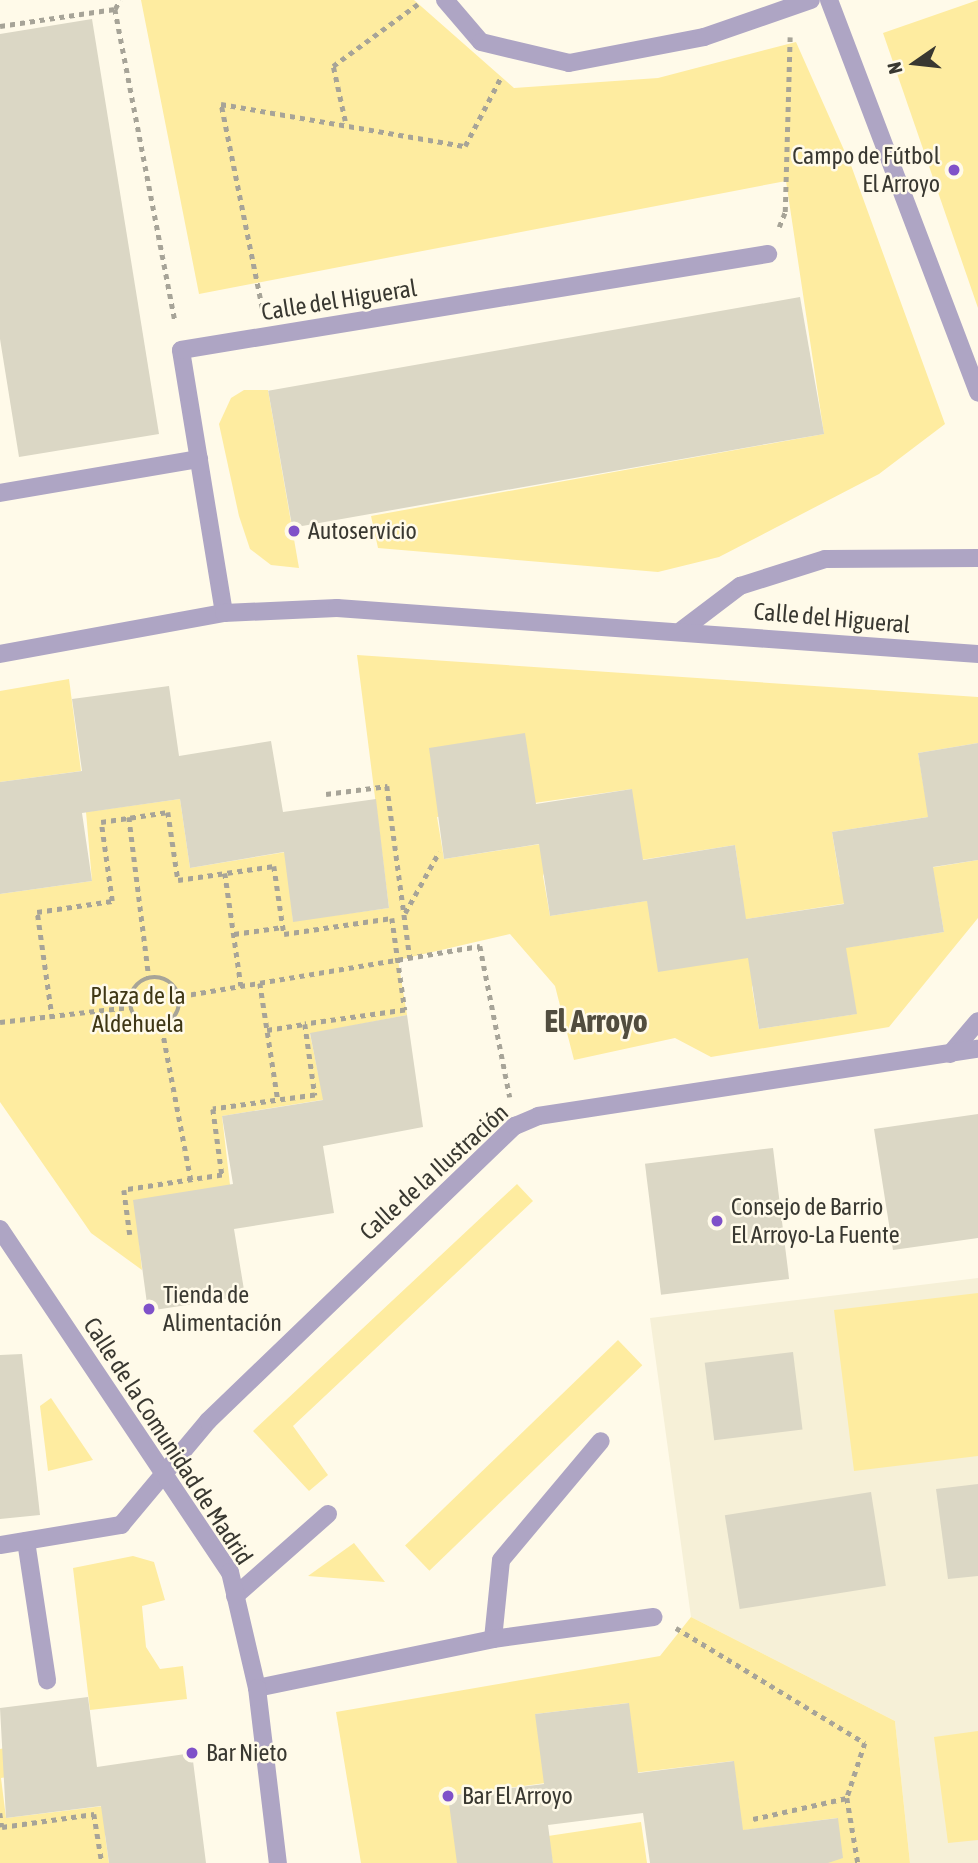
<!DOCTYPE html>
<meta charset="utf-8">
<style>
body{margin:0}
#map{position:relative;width:978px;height:1863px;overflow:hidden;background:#fffae9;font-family:"Asap Condensed",sans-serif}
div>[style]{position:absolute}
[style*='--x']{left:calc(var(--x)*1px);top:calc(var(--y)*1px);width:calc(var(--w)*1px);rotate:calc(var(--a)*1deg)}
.built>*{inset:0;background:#f6f0d7}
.green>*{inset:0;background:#feeca0;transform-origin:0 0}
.building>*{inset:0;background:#dbd7c5;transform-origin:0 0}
.path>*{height:4.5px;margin-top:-2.25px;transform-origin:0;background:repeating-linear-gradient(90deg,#a7a498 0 5px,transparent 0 10px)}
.path>.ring{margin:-2.25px;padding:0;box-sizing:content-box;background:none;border:4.5px solid #a7a498;border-radius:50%}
.service>*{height:18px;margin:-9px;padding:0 9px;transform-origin:9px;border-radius:9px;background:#aea5c4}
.minor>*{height:18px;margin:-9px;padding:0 9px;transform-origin:9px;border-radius:9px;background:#aea5c4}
.tertiary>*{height:18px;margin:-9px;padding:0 9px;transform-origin:9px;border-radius:9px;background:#aea5c4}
.dots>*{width:19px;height:19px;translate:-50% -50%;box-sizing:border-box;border:4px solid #fffae9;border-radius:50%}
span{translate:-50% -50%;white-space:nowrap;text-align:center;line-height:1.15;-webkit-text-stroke:5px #fffae9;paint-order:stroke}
.poi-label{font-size:24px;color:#393831}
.right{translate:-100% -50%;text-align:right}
.left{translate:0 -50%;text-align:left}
.street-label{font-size:24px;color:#393831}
.park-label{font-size:24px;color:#3f3715}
.district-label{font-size:32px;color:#514d3f;font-weight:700}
.north{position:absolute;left:880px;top:28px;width:70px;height:70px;-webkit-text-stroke:5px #fffae9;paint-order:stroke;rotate:256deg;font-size:19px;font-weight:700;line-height:28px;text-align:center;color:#393831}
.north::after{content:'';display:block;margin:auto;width:24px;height:32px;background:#393831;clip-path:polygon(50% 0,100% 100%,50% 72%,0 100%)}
</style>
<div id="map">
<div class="built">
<div style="clip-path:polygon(978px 1278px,978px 1863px,910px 1863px,895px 1721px,691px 1617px,650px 1318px)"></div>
</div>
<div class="green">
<div style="clip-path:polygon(141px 0,414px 0,514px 88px,658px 78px,796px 42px,852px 168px,945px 424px,879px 474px,719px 557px,658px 572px,378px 548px,371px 516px,824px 434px,786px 181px,199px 294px)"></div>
<div style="clip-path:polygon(978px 0,978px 308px,883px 33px)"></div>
<div style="clip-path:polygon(244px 390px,268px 390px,299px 568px,271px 565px,250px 549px,239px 516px,219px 424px,231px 398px)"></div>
<div style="clip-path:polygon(357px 655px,978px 697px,978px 743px,918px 753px,925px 794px,947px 814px,832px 832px,839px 876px,860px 901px,734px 921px,741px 886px,735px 845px,628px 862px,632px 789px,437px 817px,444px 859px,554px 842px,543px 876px,550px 916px,659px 899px,764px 955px,752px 987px,759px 1029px,856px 1014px,837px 949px,944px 932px,937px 892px,923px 869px,978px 860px,978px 918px,889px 1027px,711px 1057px,675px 1038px,574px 1060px,555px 986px,510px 934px,398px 960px,407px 1015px,310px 1034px,318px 1073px,334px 1098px,222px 1116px,230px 1185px,139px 1241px,142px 1270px,91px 1233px,0 1102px,0 894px,92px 881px,86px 812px,180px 799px,190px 868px,286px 852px,293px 921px,389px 908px)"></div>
<div style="clip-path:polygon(69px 679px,81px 771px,0 782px,0 691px)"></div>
<div style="clip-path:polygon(517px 1184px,533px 1201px,293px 1426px,328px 1475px,309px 1491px,253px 1431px)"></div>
<div style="clip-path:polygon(978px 1293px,978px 1456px,854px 1471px,834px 1310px)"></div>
<div style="left:618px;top:1340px;width:35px;height:296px;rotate:46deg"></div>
<div style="clip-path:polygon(51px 1398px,93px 1460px,48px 1471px,40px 1406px)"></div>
<div style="clip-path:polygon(354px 1543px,385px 1582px,308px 1576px)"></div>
<div style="clip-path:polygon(133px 1556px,154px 1562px,165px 1600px,142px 1606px,146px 1647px,160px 1669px,183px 1666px,187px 1699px,90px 1710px,73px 1568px)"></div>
<div style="clip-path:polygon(691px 1617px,895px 1721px,910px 1863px,828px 1863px,837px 1818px,729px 1832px,739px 1801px,733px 1761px,625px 1774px,634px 1744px,628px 1703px,535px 1714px,561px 1781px,448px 1796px,463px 1863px,361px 1863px,336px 1712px,660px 1656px)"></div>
<div style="clip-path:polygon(978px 1731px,978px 1840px,948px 1843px,934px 1737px)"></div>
<div style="clip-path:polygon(10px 1747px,14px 1776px,1px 1778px,6px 1818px,112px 1805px,116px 1833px,105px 1835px,109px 1863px,0 1863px,0 1749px)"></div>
<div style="clip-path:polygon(641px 1822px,647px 1863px,553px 1863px,548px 1836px)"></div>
</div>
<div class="building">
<div style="clip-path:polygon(92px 19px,159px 434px,19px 457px,0 339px,0 34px)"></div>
<div style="left:800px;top:297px;width:139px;height:540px;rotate:80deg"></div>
<div style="clip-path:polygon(169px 686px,179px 756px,271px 741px,283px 812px,376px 799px,389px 908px,293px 922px,284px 852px,190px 868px,180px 799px,82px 813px,92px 881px,0 894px,0 782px,82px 771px,72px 699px)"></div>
<div style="clip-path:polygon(525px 733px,536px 804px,632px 789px,643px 860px,735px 845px,746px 919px,844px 904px,832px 832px,928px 817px,918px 753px,978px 743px,978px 860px,933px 867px,944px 932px,846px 948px,857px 1014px,759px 1029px,748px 958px,658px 972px,647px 901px,550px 916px,539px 844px,444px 859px,429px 748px)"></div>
<div style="clip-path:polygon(407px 1015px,423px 1127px,323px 1146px,334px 1213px,234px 1229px,245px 1296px,148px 1311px,133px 1200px,233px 1184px,222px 1116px,323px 1100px,310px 1033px)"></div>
<div style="clip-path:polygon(978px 1114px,978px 1238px,893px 1250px,874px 1129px)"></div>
<div style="left:773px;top:1148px;width:132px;height:129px;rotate:83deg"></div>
<div style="left:793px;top:1352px;width:78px;height:89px;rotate:83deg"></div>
<div style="clip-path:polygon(22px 1354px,40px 1515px,0 1519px,0 1355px)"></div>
<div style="clip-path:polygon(978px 1484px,978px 1576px,948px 1579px,936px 1489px)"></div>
<div style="left:871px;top:1492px;width:95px;height:148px;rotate:81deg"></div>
<div style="clip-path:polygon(88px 1697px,97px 1767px,192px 1753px,206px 1863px,109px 1863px,101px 1806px,6px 1818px,0 1708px)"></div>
<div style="clip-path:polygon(629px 1703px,638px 1773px,734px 1761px,743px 1830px,838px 1818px,843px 1858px,828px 1863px,650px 1863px,643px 1813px,548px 1825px,553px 1863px,457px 1863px,448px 1796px,544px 1784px,535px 1714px)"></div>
</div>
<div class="path">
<div style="--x:115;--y:9;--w:10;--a:-61"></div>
<div style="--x:0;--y:26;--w:116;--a:-8.4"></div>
<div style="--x:115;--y:9;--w:319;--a:79.1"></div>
<div style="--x:345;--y:121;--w:56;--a:-102.3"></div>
<div style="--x:333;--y:66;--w:105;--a:-36.1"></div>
<div style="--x:779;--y:227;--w:16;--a:-68"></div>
<div style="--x:785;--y:212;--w:175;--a:-88.4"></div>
<div style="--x:262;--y:308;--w:208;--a:-101.4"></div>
<div style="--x:221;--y:104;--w:248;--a:9.8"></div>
<div style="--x:465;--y:146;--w:78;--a:-62.4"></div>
<div style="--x:326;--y:794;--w:62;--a:-7.5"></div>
<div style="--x:387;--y:786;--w:174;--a:82.4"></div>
<div style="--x:129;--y:817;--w:161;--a:82.9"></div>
<div style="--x:225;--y:873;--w:114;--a:81.9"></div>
<div style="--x:405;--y:913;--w:70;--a:-60.9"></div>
<div style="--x:234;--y:934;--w:49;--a:-8.1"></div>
<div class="ring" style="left:130px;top:977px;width:45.5px;height:45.5px"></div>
<div style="--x:260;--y:983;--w:118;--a:81.3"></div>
<div style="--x:181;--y:996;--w:303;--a:-9.5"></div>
<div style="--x:480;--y:946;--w:154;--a:78.8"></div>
<div style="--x:52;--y:1019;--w:108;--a:-98"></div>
<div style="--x:37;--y:912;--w:76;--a:-8.3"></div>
<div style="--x:112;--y:901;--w:80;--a:-97.9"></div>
<div style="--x:101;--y:822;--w:68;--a:-8.5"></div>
<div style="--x:168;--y:812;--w:69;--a:81.6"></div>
<div style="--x:178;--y:880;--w:97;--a:-8.3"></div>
<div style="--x:274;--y:866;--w:69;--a:81.6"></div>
<div style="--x:284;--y:934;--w:109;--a:-8.4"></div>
<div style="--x:392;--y:918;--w:93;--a:82"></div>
<div style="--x:405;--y:1010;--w:101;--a:172"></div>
<div style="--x:305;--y:1024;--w:72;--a:82"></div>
<div style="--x:315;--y:1095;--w:103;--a:172.2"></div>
<div style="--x:213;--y:1109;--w:67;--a:82.2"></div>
<div style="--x:222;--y:1175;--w:99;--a:171.3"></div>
<div style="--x:124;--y:1190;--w:45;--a:82.4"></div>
<div style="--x:0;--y:1022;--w:131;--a:-6.6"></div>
<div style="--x:162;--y:1028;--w:155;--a:79.2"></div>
<div style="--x:267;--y:1030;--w:38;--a:-9"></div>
<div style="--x:676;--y:1628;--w:221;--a:31.3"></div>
<div style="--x:865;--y:1743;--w:58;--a:108.1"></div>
<div style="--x:847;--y:1798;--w:66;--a:80.4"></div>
<div style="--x:0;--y:1813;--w:14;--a:82"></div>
<div style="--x:2;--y:1827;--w:93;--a:-8"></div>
<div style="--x:94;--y:1814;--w:50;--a:80.7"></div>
<div style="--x:753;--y:1819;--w:96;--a:-12.6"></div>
</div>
<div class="service">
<div style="--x:0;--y:493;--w:202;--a:-9.7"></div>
<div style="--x:26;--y:1541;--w:141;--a:81.4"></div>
<div style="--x:235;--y:1596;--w:124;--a:-41.4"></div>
</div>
<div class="minor">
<div style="--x:445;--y:0;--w:55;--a:49.4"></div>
<div style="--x:481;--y:42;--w:90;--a:13.4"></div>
<div style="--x:569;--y:63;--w:137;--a:-10.9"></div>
<div style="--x:704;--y:37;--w:113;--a:-19.1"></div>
<div style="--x:829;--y:0;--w:420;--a:69.2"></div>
<div style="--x:224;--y:613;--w:266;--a:-99.3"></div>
<div style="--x:181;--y:350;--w:595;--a:-9.29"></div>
<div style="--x:682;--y:630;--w:73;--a:-37.2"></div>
<div style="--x:740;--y:586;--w:89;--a:-17.6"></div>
<div style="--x:825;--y:559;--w:153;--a:-0.4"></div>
<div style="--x:0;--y:654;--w:228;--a:-10.4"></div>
<div style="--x:224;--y:613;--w:113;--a:-2.5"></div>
<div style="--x:337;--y:608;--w:643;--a:4.1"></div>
<div style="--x:950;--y:1054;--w:43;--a:-49.7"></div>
<div style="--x:0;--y:1545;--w:123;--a:-9.4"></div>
<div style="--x:121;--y:1525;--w:136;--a:-50.1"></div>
<div style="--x:208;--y:1421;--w:426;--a:-43.9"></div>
<div style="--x:515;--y:1126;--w:25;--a:-23"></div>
<div style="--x:538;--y:1116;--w:445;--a:-8.7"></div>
<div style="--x:493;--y:1639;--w:79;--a:-84.2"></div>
<div style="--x:501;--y:1560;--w:155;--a:-50"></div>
<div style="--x:257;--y:1688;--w:241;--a:-11.7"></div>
<div style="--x:493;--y:1639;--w:162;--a:-7.8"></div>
</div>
<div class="tertiary">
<div style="--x:0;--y:1229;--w:413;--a:56.2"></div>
<div style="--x:230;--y:1572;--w:119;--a:76.9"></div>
<div style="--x:257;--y:1688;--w:176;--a:83.2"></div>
</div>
<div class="dots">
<div style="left:954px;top:170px;background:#7f51c9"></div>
<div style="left:294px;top:531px;background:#7f51c9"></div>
<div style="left:717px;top:1221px;background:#7f51c9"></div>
<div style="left:149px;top:1309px;background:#7f51c9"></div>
<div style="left:192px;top:1753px;background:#7f51c9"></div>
<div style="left:448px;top:1796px;background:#7f51c9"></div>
</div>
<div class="poi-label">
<span class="right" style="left:940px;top:170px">Campo de Fútbol<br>El Arroyo</span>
<span class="left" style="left:308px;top:531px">Autoservicio</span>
<span class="left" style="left:731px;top:1221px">Consejo de Barrio<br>El Arroyo-La Fuente</span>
<span class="left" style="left:163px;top:1309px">Tienda de<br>Alimentación</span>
<span class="left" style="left:206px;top:1753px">Bar Nieto</span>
<span class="left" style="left:462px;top:1796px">Bar El Arroyo</span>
</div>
<div class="street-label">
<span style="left:339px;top:300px;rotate:-9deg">Calle del Higueral</span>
<span style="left:832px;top:618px;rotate:5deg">Calle del Higueral</span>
<span style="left:434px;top:1172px;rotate:-42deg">Calle de la Ilustración</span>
<span style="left:168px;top:1441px;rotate:57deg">Calle de la Comunidad de Madrid</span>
</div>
<div class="park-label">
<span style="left:138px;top:1010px">Plaza de la<br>Aldehuela</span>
</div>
<div class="district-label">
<span style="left:596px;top:1021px">El Arroyo</span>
</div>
<div class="north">N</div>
</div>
